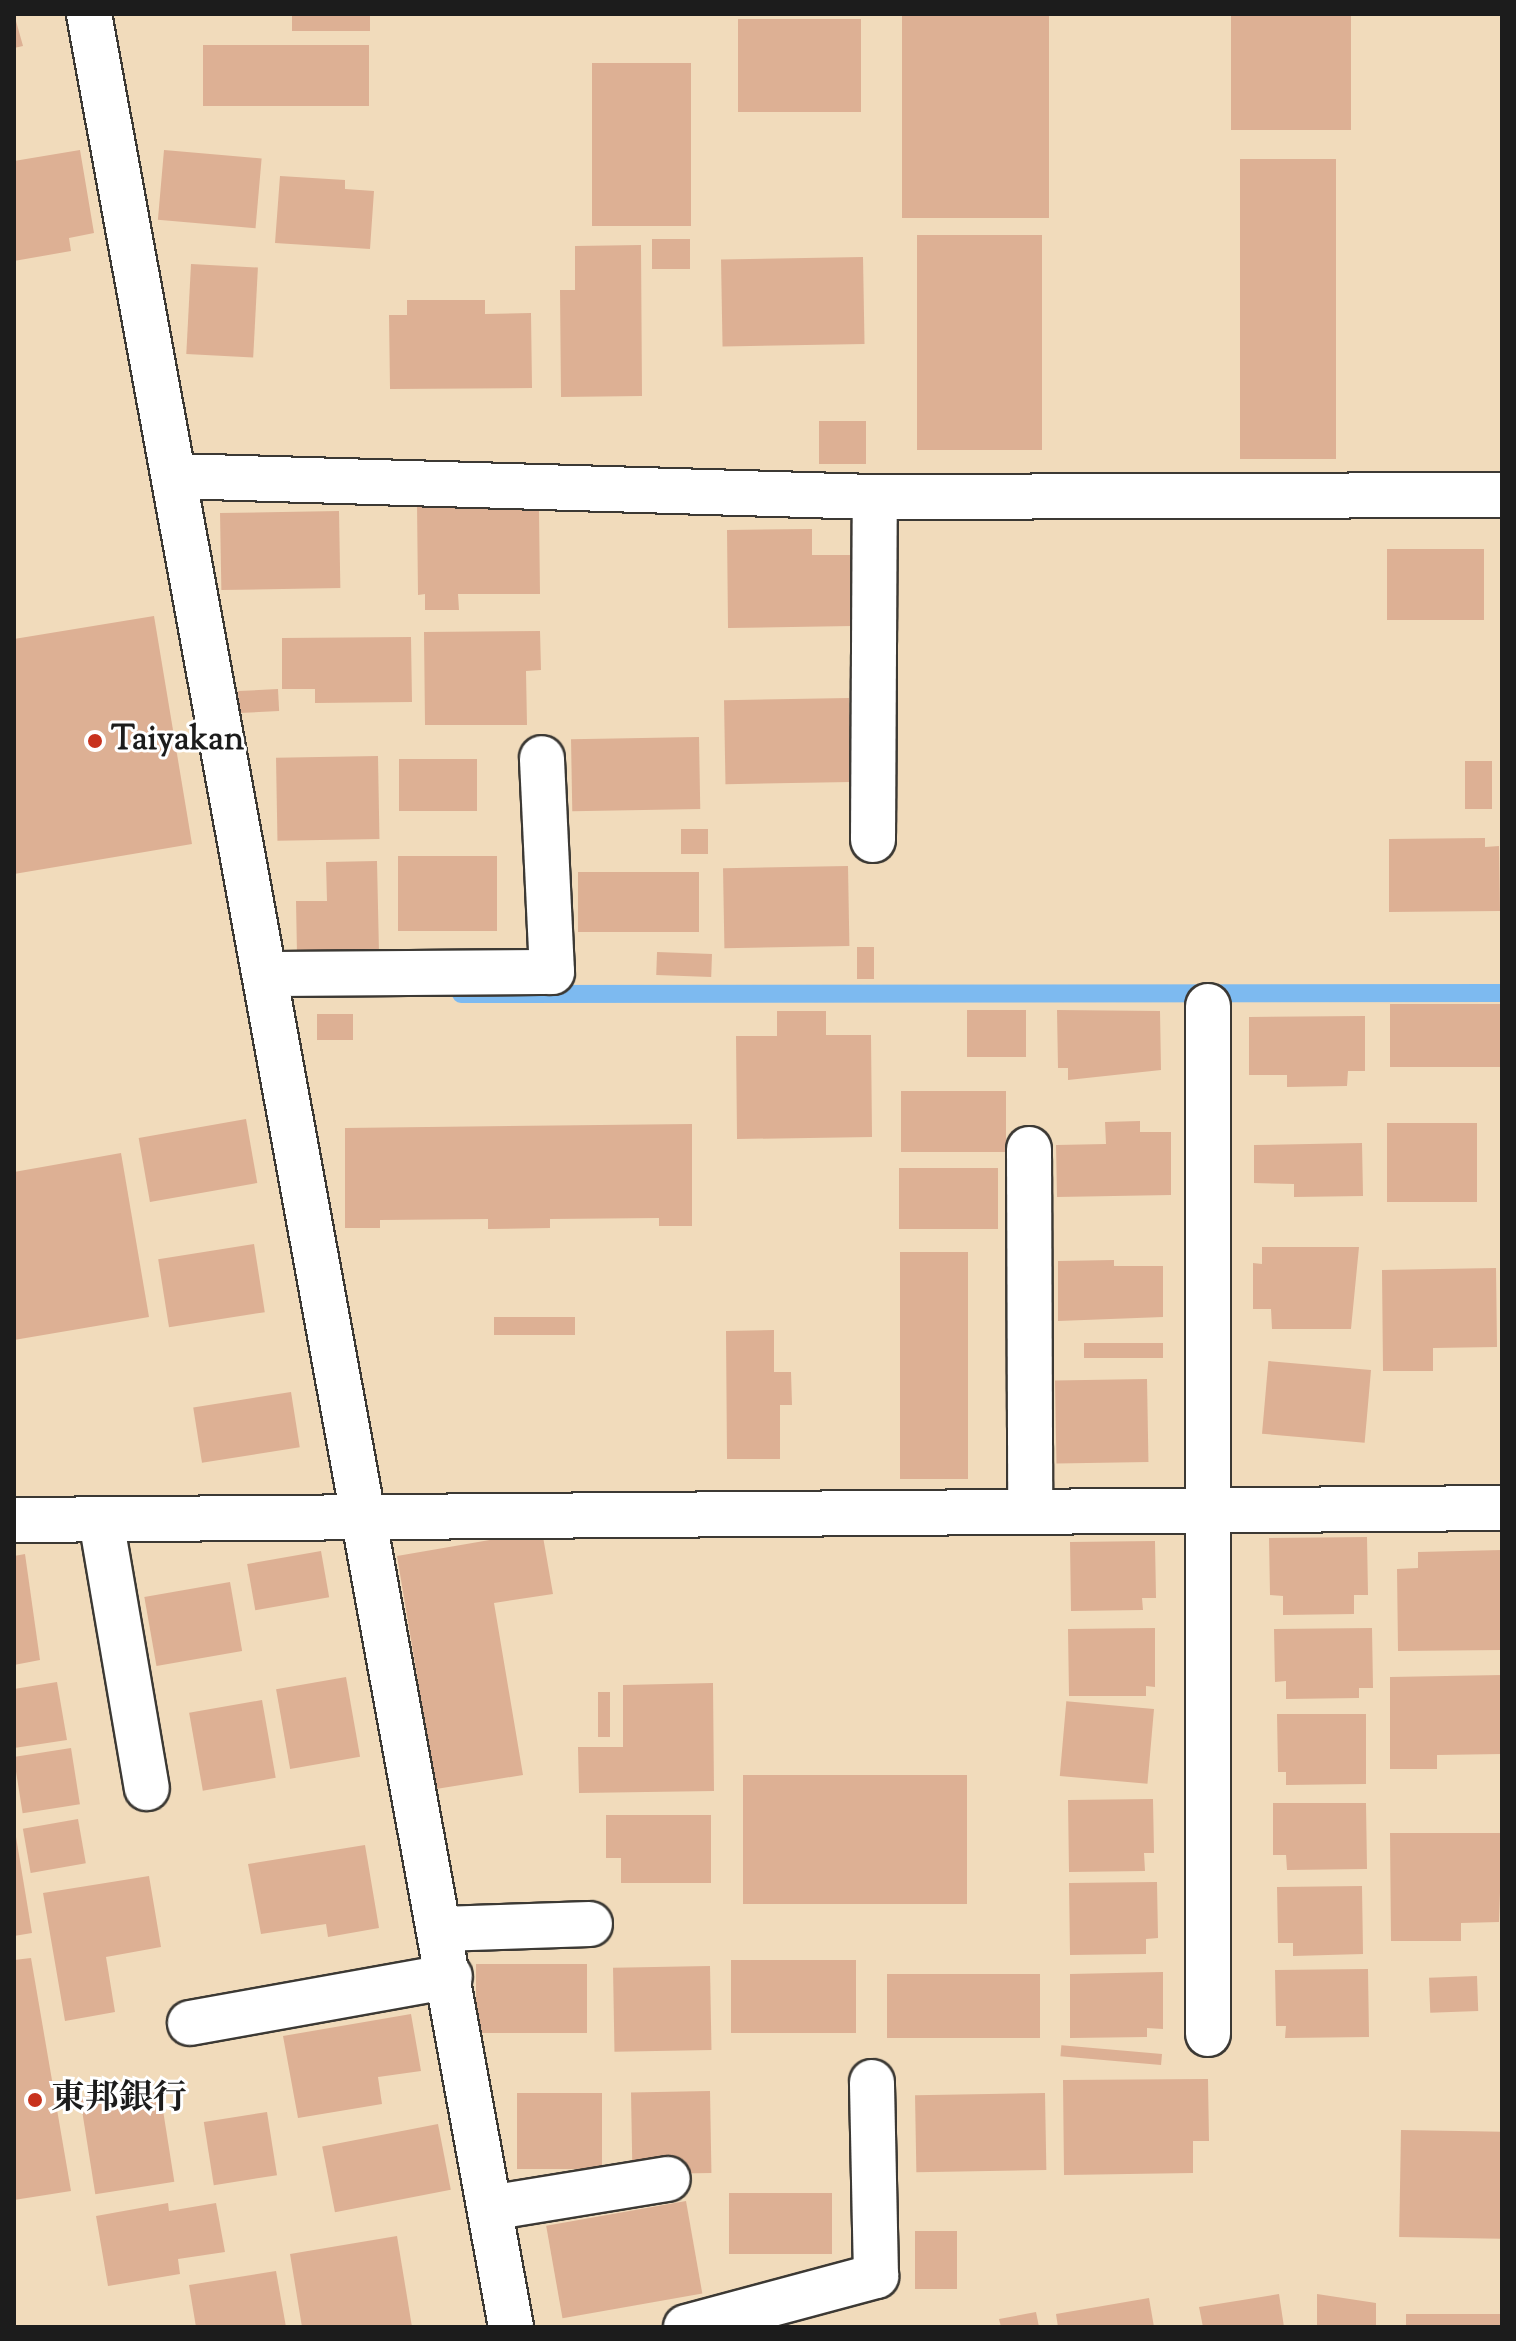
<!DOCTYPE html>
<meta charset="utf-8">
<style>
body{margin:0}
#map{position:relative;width:1516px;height:2341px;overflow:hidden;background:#f1dbbb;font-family:"Sorts Mill Goudy","Noto Serif JP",serif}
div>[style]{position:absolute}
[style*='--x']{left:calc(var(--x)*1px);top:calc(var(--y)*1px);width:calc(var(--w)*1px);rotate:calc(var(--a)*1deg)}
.stream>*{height:18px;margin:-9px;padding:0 9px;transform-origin:9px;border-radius:9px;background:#7dbaf0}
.building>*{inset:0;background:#ddb094;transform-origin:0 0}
.roads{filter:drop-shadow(2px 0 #3c3934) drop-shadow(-2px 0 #3c3934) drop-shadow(0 2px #3c3934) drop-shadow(0 -2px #3c3934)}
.minor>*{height:44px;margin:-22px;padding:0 22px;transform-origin:22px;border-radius:22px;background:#fff}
.dots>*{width:22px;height:22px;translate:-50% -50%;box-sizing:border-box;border:4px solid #fff;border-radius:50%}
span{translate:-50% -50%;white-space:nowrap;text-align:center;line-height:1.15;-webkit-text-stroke:6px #fff;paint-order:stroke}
.poi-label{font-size:34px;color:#1c1c1c;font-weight:700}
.left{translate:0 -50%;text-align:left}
.frame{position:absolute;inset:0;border:16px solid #1c1c1c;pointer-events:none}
</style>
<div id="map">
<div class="stream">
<div style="--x:461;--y:994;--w:1041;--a:-0.06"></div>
</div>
<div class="building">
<div style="clip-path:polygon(14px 14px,23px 46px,14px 48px)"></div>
<div style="left:292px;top:14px;width:78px;height:17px"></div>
<div style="left:902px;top:14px;width:147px;height:204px"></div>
<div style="left:1231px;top:14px;width:120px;height:116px"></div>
<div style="left:861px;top:19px;width:93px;height:123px;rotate:90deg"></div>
<div style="left:369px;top:45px;width:61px;height:166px;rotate:90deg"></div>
<div style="left:592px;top:63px;width:99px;height:163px"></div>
<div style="clip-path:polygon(80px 150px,94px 233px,69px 238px,71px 251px,14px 261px,14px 161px)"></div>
<div style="left:164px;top:150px;width:98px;height:70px;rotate:5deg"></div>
<div style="left:1240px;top:159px;width:96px;height:300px"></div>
<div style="clip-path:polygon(280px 176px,345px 180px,345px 189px,374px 191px,370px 249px,275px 243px)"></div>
<div style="left:917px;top:235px;width:125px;height:215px"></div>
<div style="left:690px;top:239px;width:30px;height:38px;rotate:90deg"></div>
<div style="clip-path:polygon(641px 245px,642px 396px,561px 397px,560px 290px,575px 290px,575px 246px)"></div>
<div style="left:863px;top:257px;width:87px;height:142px;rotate:89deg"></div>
<div style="left:191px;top:264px;width:67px;height:90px;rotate:3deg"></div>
<div style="clip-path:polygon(407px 300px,485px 300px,485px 314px,531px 313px,532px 388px,390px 389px,389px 315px,407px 315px)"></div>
<div style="left:819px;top:421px;width:47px;height:43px"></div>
<div style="clip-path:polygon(503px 502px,503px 510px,539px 510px,540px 594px,458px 594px,459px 610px,425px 610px,425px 594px,418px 595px,417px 503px)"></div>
<div style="left:339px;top:511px;width:77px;height:119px;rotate:89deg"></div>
<div style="clip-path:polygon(812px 529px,812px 555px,852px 555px,852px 626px,728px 628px,727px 530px)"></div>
<div style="left:1387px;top:549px;width:97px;height:71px"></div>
<div style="clip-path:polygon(154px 616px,192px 844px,14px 874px,14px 639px)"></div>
<div style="clip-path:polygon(540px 631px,541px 670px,526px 671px,527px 725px,425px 725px,424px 632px)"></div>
<div style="clip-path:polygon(411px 637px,412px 702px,315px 703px,315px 689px,282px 689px,282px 638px)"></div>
<div style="left:278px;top:689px;width:22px;height:40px;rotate:87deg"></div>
<div style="left:849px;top:698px;width:84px;height:125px;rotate:89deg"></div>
<div style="left:699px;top:737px;width:72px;height:128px;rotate:89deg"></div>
<div style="left:378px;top:756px;width:83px;height:102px;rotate:89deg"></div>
<div style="left:399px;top:759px;width:78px;height:52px"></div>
<div style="left:1465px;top:761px;width:27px;height:48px"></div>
<div style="left:681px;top:829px;width:27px;height:25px"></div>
<div style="clip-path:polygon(1485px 838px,1485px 847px,1499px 846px,1500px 911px,1389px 912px,1389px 839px)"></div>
<div style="left:497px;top:856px;width:75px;height:99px;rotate:90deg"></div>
<div style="clip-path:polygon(377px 861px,379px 953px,297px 954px,296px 901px,327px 901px,326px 862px)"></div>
<div style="left:848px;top:866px;width:80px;height:125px;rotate:89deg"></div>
<div style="left:699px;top:872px;width:60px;height:121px;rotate:90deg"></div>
<div style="left:857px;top:947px;width:17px;height:32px"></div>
<div style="left:712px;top:954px;width:23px;height:55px;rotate:92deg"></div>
<div style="left:1502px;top:1004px;width:63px;height:112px;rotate:90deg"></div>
<div style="left:967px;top:1010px;width:59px;height:47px"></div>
<div style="clip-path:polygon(1057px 1010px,1160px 1011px,1161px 1070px,1068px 1080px,1068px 1068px,1058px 1068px)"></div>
<div style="clip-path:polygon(777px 1011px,826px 1011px,826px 1035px,871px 1035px,872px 1137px,737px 1139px,736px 1036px,777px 1036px)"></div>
<div style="left:353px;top:1014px;width:26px;height:36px;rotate:90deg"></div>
<div style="clip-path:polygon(1365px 1016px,1365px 1071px,1348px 1071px,1347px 1086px,1287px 1087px,1287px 1075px,1249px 1075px,1249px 1017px)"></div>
<div style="left:1006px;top:1091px;width:61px;height:105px;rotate:90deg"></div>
<div style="left:246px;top:1119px;width:65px;height:109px;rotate:80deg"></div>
<div style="clip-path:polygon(1140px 1121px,1140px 1132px,1171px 1132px,1171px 1195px,1057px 1197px,1056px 1145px,1106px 1144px,1105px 1122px)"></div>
<div style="left:1387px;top:1123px;width:90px;height:79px"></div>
<div style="clip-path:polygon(692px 1124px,692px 1226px,659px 1226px,659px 1218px,550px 1219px,550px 1228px,488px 1229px,488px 1219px,380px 1220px,380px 1228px,345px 1228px,345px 1128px)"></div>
<div style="clip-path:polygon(1362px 1143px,1363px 1196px,1294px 1197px,1294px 1184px,1254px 1183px,1254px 1145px)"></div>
<div style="clip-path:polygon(121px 1153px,149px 1317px,14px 1340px,14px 1172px)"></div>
<div style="left:998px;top:1168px;width:61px;height:99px;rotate:90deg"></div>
<div style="left:254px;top:1244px;width:69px;height:97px;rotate:81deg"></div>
<div style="clip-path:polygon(1262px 1247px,1359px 1247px,1351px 1329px,1272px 1329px,1271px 1309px,1253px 1309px,1253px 1263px,1262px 1264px)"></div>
<div style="left:968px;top:1252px;width:227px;height:68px;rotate:90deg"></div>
<div style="clip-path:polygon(1114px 1260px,1114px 1266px,1163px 1266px,1163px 1317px,1058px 1321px,1058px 1261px)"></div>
<div style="clip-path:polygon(1496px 1268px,1497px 1347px,1433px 1348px,1433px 1371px,1383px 1371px,1382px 1270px)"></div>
<div style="left:575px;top:1317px;width:18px;height:81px;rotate:90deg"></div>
<div style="clip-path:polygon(774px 1330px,774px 1372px,791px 1372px,792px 1405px,780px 1405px,780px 1459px,727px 1459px,726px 1331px)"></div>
<div style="left:1163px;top:1343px;width:15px;height:79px;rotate:90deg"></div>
<div style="left:1371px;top:1370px;width:73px;height:103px;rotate:95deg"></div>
<div style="left:1147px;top:1379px;width:83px;height:92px;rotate:89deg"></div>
<div style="left:291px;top:1392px;width:56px;height:99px;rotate:81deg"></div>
<div style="clip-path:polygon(542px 1531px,553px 1594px,494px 1603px,523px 1775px,436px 1789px,397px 1556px)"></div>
<div style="clip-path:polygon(1367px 1537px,1368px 1595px,1354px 1595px,1354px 1614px,1283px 1615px,1283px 1596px,1270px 1595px,1269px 1538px)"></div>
<div style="clip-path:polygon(1155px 1541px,1156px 1598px,1142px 1598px,1143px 1610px,1071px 1611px,1070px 1542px)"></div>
<div style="clip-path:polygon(1502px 1550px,1502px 1650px,1398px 1651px,1397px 1569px,1418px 1568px,1418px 1552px)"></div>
<div style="left:321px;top:1551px;width:47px;height:75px;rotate:80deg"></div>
<div style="clip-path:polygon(25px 1554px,40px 1660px,14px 1665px,14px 1556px)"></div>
<div style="left:230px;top:1582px;width:70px;height:87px;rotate:80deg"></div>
<div style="clip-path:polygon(1155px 1628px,1155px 1687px,1146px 1686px,1146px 1696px,1069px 1696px,1068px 1629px)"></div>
<div style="clip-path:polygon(1372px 1628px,1373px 1688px,1359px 1688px,1359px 1698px,1286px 1699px,1286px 1681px,1275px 1682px,1274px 1629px)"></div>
<div style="clip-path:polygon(1502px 1675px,1502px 1754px,1437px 1755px,1437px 1769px,1390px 1769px,1390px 1677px)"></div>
<div style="left:346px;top:1677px;width:81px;height:71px;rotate:80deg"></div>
<div style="clip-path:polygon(57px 1682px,67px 1740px,14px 1748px,14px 1689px)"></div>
<div style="clip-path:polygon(713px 1683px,714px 1791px,579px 1793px,578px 1747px,623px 1747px,623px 1685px)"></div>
<div style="left:598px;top:1692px;width:12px;height:45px"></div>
<div style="left:262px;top:1700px;width:79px;height:74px;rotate:80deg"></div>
<div style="left:1154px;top:1709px;width:75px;height:88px;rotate:95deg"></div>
<div style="clip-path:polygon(1277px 1714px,1366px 1714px,1366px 1784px,1286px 1785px,1286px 1772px,1278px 1772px)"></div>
<div style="left:71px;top:1748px;width:57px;height:58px;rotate:81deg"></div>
<div style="left:967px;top:1775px;width:129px;height:224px;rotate:90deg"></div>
<div style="clip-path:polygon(1153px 1799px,1154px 1853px,1144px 1853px,1145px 1871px,1069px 1872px,1068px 1800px)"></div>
<div style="clip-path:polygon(1273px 1803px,1366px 1803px,1367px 1869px,1287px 1870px,1286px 1855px,1273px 1855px)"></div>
<div style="clip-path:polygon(606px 1815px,711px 1815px,711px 1883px,621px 1883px,621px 1858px,606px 1858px)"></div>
<div style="left:78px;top:1819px;width:45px;height:56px;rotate:80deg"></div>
<div style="clip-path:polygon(1390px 1833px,1502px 1833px,1499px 1922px,1461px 1923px,1461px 1941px,1391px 1941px)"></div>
<div style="clip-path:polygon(16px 1837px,32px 1933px,14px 1936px,14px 1838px)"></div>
<div style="clip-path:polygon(365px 1845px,379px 1928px,328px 1937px,326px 1924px,261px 1934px,248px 1864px)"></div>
<div style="clip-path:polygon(149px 1876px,161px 1947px,106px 1957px,115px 2012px,65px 2021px,43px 1893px)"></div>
<div style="clip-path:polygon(1157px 1882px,1158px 1938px,1146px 1939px,1146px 1954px,1070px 1955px,1069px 1883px)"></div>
<div style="clip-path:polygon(1362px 1886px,1363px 1954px,1293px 1956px,1293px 1943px,1278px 1943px,1277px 1887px)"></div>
<div style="clip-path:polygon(31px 1958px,71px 2191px,14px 2200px,14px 1960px)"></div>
<div style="left:856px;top:1960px;width:73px;height:125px;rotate:90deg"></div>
<div style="left:476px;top:1964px;width:111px;height:69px"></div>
<div style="left:710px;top:1966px;width:84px;height:97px;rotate:89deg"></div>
<div style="clip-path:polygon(1368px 1969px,1369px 2037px,1285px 2038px,1286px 2026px,1276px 2026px,1275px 1970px)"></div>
<div style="clip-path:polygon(1163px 1972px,1163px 2029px,1147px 2028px,1147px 2037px,1070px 2038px,1070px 1974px)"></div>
<div style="left:1040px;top:1974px;width:64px;height:153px;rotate:90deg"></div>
<div style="left:1477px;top:1976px;width:35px;height:48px;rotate:88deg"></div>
<div style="clip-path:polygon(411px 2014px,421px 2071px,378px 2077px,382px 2104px,298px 2118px,283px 2036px)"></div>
<div style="left:1162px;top:2054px;width:11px;height:101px;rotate:95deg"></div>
<div style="clip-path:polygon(1208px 2079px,1209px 2141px,1193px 2141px,1193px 2173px,1064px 2175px,1063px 2080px)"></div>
<div style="left:159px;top:2085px;width:98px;height:80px;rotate:81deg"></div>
<div style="left:710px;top:2091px;width:82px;height:79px;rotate:89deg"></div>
<div style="left:517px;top:2093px;width:85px;height:76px"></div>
<div style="left:1045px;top:2093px;width:77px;height:130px;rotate:89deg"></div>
<div style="left:267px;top:2112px;width:64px;height:64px;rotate:81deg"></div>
<div style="left:438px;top:2124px;width:67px;height:118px;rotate:79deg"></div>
<div style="left:1401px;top:2130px;width:101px;height:107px;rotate:1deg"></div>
<div style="left:832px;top:2193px;width:61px;height:103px;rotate:90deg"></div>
<div style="left:686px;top:2201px;width:94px;height:142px;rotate:80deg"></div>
<div style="clip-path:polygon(168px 2203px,169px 2211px,216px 2203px,225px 2252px,178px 2259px,180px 2274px,108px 2286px,96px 2216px)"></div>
<div style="left:957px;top:2231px;width:58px;height:42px;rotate:90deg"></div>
<div style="clip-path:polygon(397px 2236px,412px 2327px,302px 2327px,290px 2254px)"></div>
<div style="clip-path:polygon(276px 2271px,286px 2327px,196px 2327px,189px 2285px)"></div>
<div style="clip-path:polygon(1279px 2294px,1284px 2327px,1203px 2327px,1199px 2307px)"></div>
<div style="clip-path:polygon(1317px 2294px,1376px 2303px,1376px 2327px,1317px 2327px)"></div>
<div style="clip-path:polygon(1149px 2298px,1154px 2327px,1058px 2327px,1056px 2314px)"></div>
<div style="clip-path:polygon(1036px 2312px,1039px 2327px,1001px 2327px,999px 2319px)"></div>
<div style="left:1502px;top:2314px;width:13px;height:96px;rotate:90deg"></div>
</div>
<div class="roads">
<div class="minor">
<div style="--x:89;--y:14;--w:2351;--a:79.66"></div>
<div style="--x:174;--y:476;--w:701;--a:1.72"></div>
<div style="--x:875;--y:497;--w:627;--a:-0.18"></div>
<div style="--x:873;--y:840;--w:343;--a:-89.7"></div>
<div style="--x:265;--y:974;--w:287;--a:-0.4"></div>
<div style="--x:552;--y:972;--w:214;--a:-92.7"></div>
<div style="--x:1029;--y:1149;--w:363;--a:89.8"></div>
<div style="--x:14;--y:1520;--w:1488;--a:-0.46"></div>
<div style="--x:101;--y:1520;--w:272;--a:80.3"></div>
<div style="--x:441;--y:1929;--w:149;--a:-1.9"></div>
<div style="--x:190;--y:2023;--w:264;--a:-10.2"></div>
<div style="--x:1208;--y:2034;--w:1028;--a:-90"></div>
<div style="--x:490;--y:2208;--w:180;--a:-9.3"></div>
<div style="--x:686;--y:2327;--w:197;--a:-15"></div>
<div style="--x:876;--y:2276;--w:194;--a:-91.2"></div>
</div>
</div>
<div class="dots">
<div style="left:95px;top:741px;background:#c8321e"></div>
<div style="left:35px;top:2100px;background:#c8321e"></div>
</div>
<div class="poi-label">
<span class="left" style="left:111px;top:741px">Taiyakan</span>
<span class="left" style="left:51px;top:2100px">東邦銀行</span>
</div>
<div class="frame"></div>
</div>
